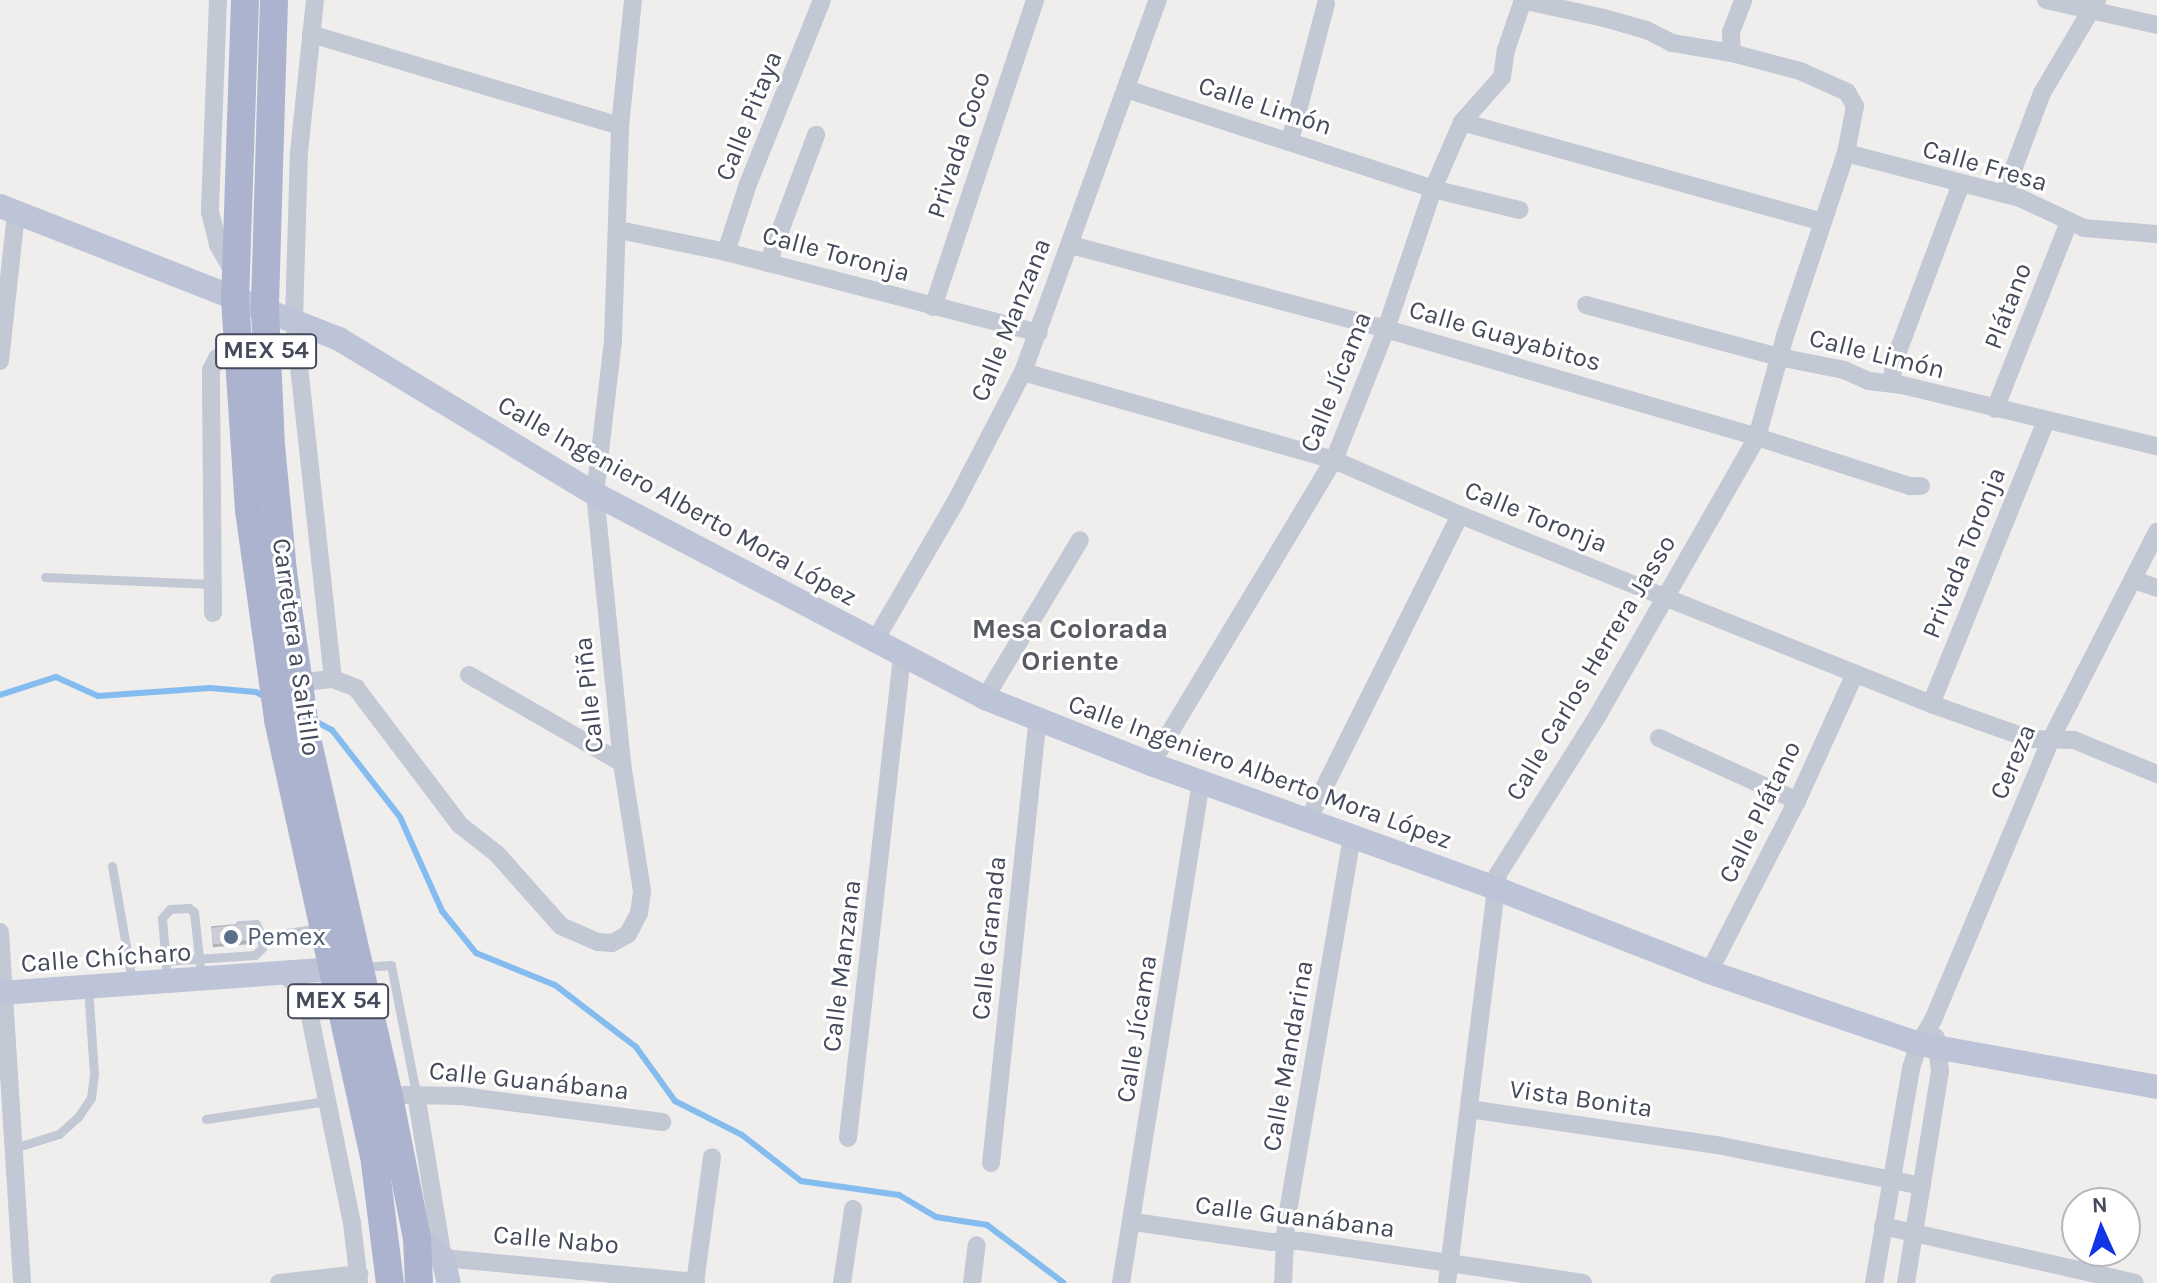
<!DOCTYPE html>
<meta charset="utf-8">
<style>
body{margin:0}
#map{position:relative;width:2157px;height:1283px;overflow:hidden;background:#f0eeed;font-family:Karla,sans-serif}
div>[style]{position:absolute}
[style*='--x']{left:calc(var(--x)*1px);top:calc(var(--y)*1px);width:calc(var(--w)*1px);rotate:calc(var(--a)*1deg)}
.stream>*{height:6px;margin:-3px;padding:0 3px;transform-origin:3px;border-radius:3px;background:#84bcef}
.lane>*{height:9px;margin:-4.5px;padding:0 4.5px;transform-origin:4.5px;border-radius:4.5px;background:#c3c8d5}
.street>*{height:18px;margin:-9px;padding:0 9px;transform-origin:9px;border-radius:9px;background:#c3c8d5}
.secondary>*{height:24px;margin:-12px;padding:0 12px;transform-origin:12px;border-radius:12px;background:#bec4d7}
.primary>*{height:28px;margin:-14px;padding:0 14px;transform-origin:14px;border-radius:14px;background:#abb3ce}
.wall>*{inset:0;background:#afb1b7;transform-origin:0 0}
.building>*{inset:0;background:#ccced5;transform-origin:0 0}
.dots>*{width:22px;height:22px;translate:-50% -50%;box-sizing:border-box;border:4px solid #fff;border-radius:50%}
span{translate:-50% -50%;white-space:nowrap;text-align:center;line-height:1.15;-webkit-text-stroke:6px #fff;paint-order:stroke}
.shield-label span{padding:2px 6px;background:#fff;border:2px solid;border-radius:6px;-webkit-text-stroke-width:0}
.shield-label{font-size:24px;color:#454a5b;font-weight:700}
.street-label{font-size:26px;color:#454a5b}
.service-label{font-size:26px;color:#4e5e75}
.left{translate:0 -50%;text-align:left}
.neighbourhood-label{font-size:28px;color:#595b62;font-weight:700}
.north{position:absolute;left:2061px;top:1187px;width:80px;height:80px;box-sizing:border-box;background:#fff;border:2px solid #b5b7bd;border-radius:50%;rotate:357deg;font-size:22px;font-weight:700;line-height:32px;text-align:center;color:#454a5b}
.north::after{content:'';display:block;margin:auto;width:28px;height:36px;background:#1135e5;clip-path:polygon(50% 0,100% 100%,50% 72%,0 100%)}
</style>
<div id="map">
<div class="stream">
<div style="--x:0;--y:695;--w:59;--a:-17.8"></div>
<div style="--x:56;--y:677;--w:46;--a:24.3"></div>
<div style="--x:98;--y:696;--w:112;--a:-4.1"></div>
<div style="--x:210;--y:688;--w:46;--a:5"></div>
<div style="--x:256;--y:692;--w:13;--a:29"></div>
<div style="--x:313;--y:720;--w:21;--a:28"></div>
<div style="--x:332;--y:730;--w:110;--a:52"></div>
<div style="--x:400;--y:817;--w:103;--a:65.9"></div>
<div style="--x:442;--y:911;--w:54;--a:51"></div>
<div style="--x:476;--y:953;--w:85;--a:22.1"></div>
<div style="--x:555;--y:985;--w:102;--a:37.4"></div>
<div style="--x:636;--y:1047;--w:67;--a:54.2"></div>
<div style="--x:675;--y:1101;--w:75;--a:26.9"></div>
<div style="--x:742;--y:1135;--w:75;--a:37.9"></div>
<div style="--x:801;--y:1181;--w:99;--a:8.1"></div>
<div style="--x:899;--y:1195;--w:43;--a:30.7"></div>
<div style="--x:936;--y:1217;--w:52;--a:8.9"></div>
<div style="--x:987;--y:1225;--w:96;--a:37"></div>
</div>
<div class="lane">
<div style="--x:45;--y:577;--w:167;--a:2.4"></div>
<div style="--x:112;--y:866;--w:117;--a:80.1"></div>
<div style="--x:239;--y:925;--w:17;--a:-3"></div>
<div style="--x:256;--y:924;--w:14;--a:65"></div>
<div style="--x:262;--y:937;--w:58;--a:-9"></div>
<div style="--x:165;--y:961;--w:90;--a:-3.8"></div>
<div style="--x:255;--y:955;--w:10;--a:-45"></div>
<div style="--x:262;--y:948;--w:11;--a:-90"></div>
<div style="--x:362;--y:967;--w:29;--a:-4"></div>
<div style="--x:391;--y:965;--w:131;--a:79"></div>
<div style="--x:167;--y:980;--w:62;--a:-94.6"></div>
<div style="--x:162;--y:918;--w:12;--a:-48"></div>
<div style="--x:170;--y:909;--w:19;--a:-3"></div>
<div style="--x:189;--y:908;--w:6;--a:39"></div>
<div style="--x:194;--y:912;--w:64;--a:83.8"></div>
<div style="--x:206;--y:1119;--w:122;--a:-8.5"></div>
<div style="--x:14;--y:1148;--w:47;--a:-17.3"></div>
<div style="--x:59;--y:1134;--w:25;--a:-42"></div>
<div style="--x:78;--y:1117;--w:23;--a:-56"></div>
<div style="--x:91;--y:1098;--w:24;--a:-83"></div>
<div style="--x:94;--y:1074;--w:87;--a:-93.9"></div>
</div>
<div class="street">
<div style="--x:218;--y:0;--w:212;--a:92.2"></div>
<div style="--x:210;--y:212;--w:34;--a:76"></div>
<div style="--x:218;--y:245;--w:32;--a:60"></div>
<div style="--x:315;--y:0;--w:152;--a:96"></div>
<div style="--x:299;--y:151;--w:169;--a:91.7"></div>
<div style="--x:294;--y:320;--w:361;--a:83.8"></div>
<div style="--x:2046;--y:0;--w:114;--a:12.7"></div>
<div style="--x:311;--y:34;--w:322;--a:16.6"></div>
<div style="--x:1732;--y:53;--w:21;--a:-93"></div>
<div style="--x:1731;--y:32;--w:34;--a:-69"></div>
<div style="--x:1126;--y:89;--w:323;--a:18"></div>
<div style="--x:1433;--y:189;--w:89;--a:13.6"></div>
<div style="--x:1462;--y:122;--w:374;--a:15.5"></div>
<div style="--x:1290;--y:141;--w:142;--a:-75.3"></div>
<div style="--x:1846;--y:153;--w:180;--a:14.5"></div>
<div style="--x:2020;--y:198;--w:71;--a:25.1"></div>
<div style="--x:2084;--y:228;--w:73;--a:4.7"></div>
<div style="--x:2004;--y:194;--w:108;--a:-69.4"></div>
<div style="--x:2042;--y:93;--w:108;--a:-59.4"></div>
<div style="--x:619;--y:230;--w:109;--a:11.6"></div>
<div style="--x:726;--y:252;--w:323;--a:14.5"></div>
<div style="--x:1071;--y:245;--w:326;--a:14.9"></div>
<div style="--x:1386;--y:329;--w:386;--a:16.2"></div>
<div style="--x:1757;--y:437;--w:161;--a:17.8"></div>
<div style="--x:1910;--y:486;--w:11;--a:0"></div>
<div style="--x:726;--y:252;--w:71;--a:-72.1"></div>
<div style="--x:748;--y:184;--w:198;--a:-68.1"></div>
<div style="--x:768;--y:263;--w:137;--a:-69.4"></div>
<div style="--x:1586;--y:305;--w:200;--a:15.1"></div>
<div style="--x:1779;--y:357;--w:66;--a:11.3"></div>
<div style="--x:1844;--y:370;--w:27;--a:24"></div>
<div style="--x:1869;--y:381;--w:33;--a:7"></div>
<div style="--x:1902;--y:385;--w:262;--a:13.5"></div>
<div style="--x:933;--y:307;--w:324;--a:-71.6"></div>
<div style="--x:0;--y:361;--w:149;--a:-83.8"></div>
<div style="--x:1023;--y:372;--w:323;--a:15.8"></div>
<div style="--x:1334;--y:460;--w:137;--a:23.6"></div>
<div style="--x:1460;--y:515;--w:508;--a:21.86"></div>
<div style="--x:1931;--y:704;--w:105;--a:19.5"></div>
<div style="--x:2030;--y:739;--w:44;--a:1.3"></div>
<div style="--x:2074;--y:740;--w:90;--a:22.3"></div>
<div style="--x:1892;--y:383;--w:21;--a:-85"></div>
<div style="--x:1894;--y:362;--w:190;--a:-69.4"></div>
<div style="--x:1995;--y:409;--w:201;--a:-68.4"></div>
<div style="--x:2134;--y:580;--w:24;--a:19"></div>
<div style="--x:213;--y:613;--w:243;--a:-90.5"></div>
<div style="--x:211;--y:370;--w:13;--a:-63"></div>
<div style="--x:217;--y:358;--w:20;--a:-20"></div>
<div style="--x:874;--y:642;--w:161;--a:-59.8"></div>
<div style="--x:955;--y:503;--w:148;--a:-62.6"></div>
<div style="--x:1023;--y:372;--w:396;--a:-70.1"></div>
<div style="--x:469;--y:675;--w:177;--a:29.9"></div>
<div style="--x:298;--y:683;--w:35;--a:-7"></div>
<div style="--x:333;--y:679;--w:25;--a:21"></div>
<div style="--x:356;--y:688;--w:172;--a:52.8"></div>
<div style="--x:460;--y:825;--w:47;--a:38.1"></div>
<div style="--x:497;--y:854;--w:96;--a:48.4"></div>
<div style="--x:561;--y:926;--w:40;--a:23.4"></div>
<div style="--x:598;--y:942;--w:14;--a:4"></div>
<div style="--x:612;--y:943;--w:18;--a:-29"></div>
<div style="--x:628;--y:934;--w:24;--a:-62"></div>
<div style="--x:639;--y:913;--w:22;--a:-82"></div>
<div style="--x:642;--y:891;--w:130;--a:-98.9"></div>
<div style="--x:622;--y:763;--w:270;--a:-95.7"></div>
<div style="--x:595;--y:494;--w:155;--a:-83.3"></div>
<div style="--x:613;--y:340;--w:214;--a:-88.1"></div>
<div style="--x:620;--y:126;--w:127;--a:-84.1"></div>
<div style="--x:985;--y:698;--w:184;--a:-59"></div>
<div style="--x:1931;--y:704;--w:305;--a:-67.9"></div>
<div style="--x:1659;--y:738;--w:152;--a:24.5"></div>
<div style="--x:1151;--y:764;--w:355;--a:-59"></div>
<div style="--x:1334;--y:460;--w:141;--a:-68.3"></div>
<div style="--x:1386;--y:329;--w:148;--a:-71.4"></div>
<div style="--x:1433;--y:189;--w:73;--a:-66.6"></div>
<div style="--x:1462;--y:122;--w:60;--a:-48.4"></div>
<div style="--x:1502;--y:77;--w:27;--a:-82"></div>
<div style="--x:1506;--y:50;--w:53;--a:-71.2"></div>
<div style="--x:1307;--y:822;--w:343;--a:-63.5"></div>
<div style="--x:0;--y:932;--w:352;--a:86.4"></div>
<div style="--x:1709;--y:972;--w:192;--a:-62.8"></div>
<div style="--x:1797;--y:801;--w:140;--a:-65.5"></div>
<div style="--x:283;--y:974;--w:24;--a:38"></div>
<div style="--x:302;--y:989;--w:14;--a:69"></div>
<div style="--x:307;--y:1002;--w:226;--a:78.5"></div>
<div style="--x:352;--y:1223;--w:60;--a:83.3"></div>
<div style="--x:416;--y:1094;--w:166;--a:80.7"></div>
<div style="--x:443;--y:1258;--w:254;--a:5.4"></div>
<div style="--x:404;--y:1095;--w:58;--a:1"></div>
<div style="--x:462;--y:1096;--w:202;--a:7.4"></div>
<div style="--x:1469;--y:1109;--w:256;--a:8.3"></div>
<div style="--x:1722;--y:1146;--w:204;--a:11.3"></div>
<div style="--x:848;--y:1138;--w:484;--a:-83.6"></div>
<div style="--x:991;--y:1163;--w:446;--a:-84"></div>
<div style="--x:1134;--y:1222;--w:138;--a:8.3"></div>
<div style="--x:1271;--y:1242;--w:29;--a:-2"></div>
<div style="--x:1300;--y:1241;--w:286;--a:8.4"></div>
<div style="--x:1883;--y:1226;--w:258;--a:12.7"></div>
<div style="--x:279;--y:1283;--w:81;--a:-6.4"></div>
<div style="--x:695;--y:1283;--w:127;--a:-82.3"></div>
<div style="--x:842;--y:1283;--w:75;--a:-81.5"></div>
<div style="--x:972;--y:1283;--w:38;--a:-83"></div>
<div style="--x:1121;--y:1283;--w:507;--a:-80.93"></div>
<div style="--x:1283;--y:1283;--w:60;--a:-87.1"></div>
<div style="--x:1286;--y:1223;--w:391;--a:-80.3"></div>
<div style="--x:1447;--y:1283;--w:412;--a:-82.9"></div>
<div style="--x:1498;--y:874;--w:188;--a:-57.8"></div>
<div style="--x:1598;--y:715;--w:320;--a:-60.2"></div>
<div style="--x:1757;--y:437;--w:105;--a:-74.5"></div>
<div style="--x:1785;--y:336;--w:193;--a:-71.6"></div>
<div style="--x:1846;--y:153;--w:48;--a:-79.2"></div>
<div style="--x:1855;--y:106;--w:16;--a:-120"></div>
<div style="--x:1847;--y:92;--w:51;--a:-155.9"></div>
<div style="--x:1800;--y:71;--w:70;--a:-165.2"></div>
<div style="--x:1732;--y:53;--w:61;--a:-170.5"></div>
<div style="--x:1672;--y:43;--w:29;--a:-153"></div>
<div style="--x:1646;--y:30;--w:44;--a:-164.1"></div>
<div style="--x:1604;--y:18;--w:84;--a:-167.6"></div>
<div style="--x:1874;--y:1283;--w:218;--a:-80.2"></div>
<div style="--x:1911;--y:1068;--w:25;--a:-72"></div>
<div style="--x:1919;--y:1044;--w:28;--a:-60"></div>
<div style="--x:1933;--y:1020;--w:305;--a:-67.2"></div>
<div style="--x:2051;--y:739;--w:233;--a:-62.9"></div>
<div style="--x:1906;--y:1283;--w:215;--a:-80.9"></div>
<div style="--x:1940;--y:1071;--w:34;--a:-97"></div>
</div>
<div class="secondary">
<div style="--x:0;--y:206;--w:364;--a:21.4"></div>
<div style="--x:339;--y:339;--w:299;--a:31.2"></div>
<div style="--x:595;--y:494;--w:440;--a:27.6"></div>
<div style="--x:985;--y:698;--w:179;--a:21.7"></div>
<div style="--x:1151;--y:764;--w:366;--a:19.8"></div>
<div style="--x:1495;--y:888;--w:230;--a:21.4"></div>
<div style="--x:1709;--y:972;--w:222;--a:18.9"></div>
<div style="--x:1919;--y:1044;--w:242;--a:10.2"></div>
<div style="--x:0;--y:993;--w:349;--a:-4.1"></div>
<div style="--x:417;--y:1238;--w:33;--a:38"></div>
<div style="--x:443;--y:1258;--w:26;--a:77"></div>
</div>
<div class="primary">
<div style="--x:245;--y:0;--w:299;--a:91.9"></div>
<div style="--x:235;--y:299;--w:211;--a:86.2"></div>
<div style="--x:249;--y:510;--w:212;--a:82.1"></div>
<div style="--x:278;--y:720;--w:453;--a:77.6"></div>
<div style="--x:375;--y:1163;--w:121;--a:82.9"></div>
<div style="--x:274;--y:0;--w:310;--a:91.7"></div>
<div style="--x:265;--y:310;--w:135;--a:87.5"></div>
<div style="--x:271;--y:445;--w:128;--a:84.6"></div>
<div style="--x:283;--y:572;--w:164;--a:81.9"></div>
<div style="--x:306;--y:734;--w:372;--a:77.1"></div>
<div style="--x:389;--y:1097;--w:144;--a:78.8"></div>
<div style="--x:417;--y:1238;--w:45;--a:87.5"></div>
</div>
<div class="wall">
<div style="left:249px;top:923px;width:21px;height:38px;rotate:85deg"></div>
</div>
<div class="building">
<div style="left:249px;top:923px;width:17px;height:38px;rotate:83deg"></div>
</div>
<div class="dots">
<div style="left:231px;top:937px;background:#5c6f8a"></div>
</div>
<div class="shield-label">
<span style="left:266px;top:351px">MEX 54</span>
<span style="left:338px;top:1001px">MEX 54</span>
</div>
<div class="street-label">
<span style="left:1265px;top:106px;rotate:18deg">Calle Limón</span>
<span style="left:749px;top:116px;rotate:-68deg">Calle Pitaya</span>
<span style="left:959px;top:145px;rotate:-72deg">Privada Coco</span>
<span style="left:1985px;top:166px;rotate:16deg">Calle Fresa</span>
<span style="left:836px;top:254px;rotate:15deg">Calle Toronja</span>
<span style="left:2008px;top:306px;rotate:-69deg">Plátano</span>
<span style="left:1011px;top:320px;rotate:-68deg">Calle Manzana</span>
<span style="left:1505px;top:336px;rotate:16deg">Calle Guayabitos</span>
<span style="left:1877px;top:354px;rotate:14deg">Calle Limón</span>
<span style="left:1336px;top:382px;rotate:-68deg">Calle Jícama</span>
<span style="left:677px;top:501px;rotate:29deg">Calle Ingeniero Alberto Mora López</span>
<span style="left:1536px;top:517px;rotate:22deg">Calle Toronja</span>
<span style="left:1964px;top:553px;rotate:-68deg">Privada Toronja</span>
<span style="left:296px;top:647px;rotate:82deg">Carretera a Saltillo</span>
<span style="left:1591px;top:668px;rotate:-59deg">Calle Carlos Herrera Jasso</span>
<span style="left:589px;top:695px;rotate:-96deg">Calle Piña</span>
<span style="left:2013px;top:762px;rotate:-67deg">Cereza</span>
<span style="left:1260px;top:772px;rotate:20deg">Calle Ingeniero Alberto Mora López</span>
<span style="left:1760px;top:812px;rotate:-64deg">Calle Plátano</span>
<span style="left:989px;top:938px;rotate:-84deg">Calle Granada</span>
<span style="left:106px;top:958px;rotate:-4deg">Calle Chícharo</span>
<span style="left:842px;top:966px;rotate:-83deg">Calle Manzana</span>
<span style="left:1137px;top:1029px;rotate:-81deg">Calle Jícama</span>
<span style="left:1288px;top:1056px;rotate:-80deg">Calle Mandarina</span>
<span style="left:529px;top:1081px;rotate:6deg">Calle Guanábana</span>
<span style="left:1581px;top:1099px;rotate:8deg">Vista Bonita</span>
<span style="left:1295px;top:1217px;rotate:7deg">Calle Guanábana</span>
<span style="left:556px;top:1240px;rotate:5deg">Calle Nabo</span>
</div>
<div class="service-label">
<span class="left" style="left:247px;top:937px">Pemex</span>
</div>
<div class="neighbourhood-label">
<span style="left:1070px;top:645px">Mesa Colorada<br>Oriente</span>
</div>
<div class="north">N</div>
</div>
